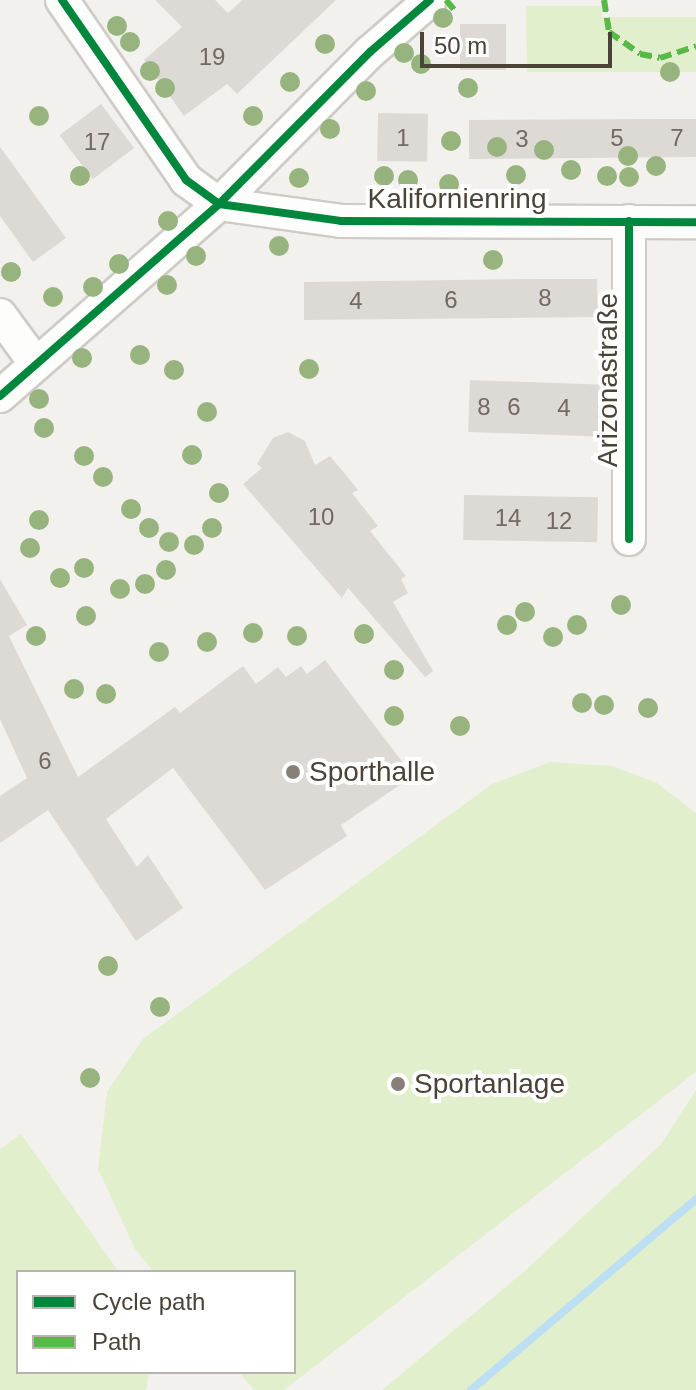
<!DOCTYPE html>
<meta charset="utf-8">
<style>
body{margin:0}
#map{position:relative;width:696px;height:1390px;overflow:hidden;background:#f3f1ee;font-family:Helvetica,sans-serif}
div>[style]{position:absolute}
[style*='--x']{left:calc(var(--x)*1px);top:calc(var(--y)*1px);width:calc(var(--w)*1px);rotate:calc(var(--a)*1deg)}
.green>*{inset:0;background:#e2efcc}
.stream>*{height:8px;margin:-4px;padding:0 4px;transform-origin:4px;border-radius:4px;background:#bcdff4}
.building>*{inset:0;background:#dddad6;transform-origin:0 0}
.roads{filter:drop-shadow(2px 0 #cfccc8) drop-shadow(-2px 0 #cfccc8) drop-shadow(0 2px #cfccc8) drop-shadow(0 -2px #cfccc8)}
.minor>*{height:32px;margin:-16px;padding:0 16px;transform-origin:16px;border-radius:16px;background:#fdfdfc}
.quiet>*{height:6px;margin-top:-3px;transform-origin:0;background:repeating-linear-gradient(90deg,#58b947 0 12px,transparent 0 18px)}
.cycleway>*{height:8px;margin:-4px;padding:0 4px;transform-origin:4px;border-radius:4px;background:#00873e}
.trees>*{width:20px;height:20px;margin:-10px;border-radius:50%;background:#97b47f}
.dots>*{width:22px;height:22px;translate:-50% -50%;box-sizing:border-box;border:4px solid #fff;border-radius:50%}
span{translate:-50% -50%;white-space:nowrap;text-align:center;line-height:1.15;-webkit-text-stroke:8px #fff;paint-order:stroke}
.number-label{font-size:24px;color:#706a60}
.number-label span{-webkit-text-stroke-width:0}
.street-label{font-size:28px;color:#4b4338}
.poi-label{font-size:28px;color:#4b4338}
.left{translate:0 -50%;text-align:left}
.legend{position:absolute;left:16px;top:1270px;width:280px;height:104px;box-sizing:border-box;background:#fff;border:2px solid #b7b4af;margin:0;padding:10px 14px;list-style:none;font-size:24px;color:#4b4338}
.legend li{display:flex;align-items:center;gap:16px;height:40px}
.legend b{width:40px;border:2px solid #b7b4af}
.scale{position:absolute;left:420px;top:32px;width:192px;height:36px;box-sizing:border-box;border:4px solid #4b4338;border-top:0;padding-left:10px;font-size:24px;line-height:28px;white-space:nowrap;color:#4b4338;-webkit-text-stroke:6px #fff;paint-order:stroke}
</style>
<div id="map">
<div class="green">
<div style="clip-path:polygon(526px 6px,601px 6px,602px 17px,696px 17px,696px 72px,527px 72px)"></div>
<div style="clip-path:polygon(550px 762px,612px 766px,657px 783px,696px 813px,696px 1072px,284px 1390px,254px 1390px,239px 1372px,294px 1372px,294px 1272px,154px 1272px,135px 1249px,98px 1169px,107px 1092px,143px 1039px,492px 784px)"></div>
<div style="clip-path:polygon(696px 1090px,696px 1390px,382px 1390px,527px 1269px,661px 1144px)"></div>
<div style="clip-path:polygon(21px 1134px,119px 1272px,18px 1272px,18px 1372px,149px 1372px,146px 1390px,0 1390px,0 1149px)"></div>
</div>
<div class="stream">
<div style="--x:471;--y:1390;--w:295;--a:-40.3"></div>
</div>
<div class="building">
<div style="clip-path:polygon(155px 0,215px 0,228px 13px,242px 0,336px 0,237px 94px,227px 84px,184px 116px,144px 60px,182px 27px)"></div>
<div style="left:460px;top:24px;width:46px;height:46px"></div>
<div style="left:101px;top:104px;width:55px;height:52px;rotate:53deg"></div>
<div style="left:378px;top:113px;width:50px;height:48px;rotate:1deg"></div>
<div style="clip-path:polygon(658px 119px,696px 119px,696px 157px,469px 159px,469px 120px)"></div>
<div style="clip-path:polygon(0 147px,66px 238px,33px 262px,0 216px)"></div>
<div style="clip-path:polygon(537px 279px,597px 279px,598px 317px,304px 320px,304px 282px)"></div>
<div style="left:470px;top:380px;width:136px;height:52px;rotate:2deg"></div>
<div style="clip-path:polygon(288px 432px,305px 441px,315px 465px,330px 456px,341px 469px,358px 490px,352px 493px,378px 526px,370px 531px,406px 576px,401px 579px,408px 593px,393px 602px,433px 671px,425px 677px,348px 588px,342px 598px,243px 484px,262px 468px,257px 464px,273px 438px)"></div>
<div style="left:464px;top:495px;width:134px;height:45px;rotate:1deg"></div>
<div style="clip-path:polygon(0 579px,27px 625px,9px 636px,78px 777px,175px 707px,180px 713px,243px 666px,256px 684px,278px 667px,286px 677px,301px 666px,307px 674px,325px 660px,413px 776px,341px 825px,347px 836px,265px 890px,173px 768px,106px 819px,137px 867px,148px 855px,183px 908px,136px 941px,48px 810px,0 843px,0 796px,27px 778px,0 719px)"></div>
</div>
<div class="roads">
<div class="minor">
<div style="--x:62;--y:0;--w:219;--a:55.4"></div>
<div style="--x:186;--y:180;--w:41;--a:36"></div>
<div style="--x:219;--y:204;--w:123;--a:7.9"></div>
<div style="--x:341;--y:221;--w:355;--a:0.2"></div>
<div style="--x:629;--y:221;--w:318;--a:90"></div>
<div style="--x:0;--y:315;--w:61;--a:53.7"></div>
<div style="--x:0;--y:396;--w:291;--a:-41.2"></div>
<div style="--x:219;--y:204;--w:214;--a:-45.2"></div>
<div style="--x:370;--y:52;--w:79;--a:-40.9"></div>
</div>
</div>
<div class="quiet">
<div style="--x:446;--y:0;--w:17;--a:50"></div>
<div style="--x:604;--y:0;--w:32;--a:81"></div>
<div style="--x:609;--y:32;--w:38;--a:35"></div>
<div style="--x:640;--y:54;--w:20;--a:11"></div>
<div style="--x:660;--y:58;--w:38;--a:-18"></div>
</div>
<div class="cycleway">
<div style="--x:62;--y:0;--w:219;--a:55.4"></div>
<div style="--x:186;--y:180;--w:41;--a:36"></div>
<div style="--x:219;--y:204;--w:123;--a:7.9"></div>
<div style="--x:341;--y:221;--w:355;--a:0.2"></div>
<div style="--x:629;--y:221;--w:318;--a:90"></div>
<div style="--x:0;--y:396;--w:291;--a:-41.2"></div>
<div style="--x:219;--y:204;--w:214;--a:-45.2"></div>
<div style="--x:370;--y:52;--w:79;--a:-40.9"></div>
</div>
<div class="trees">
<div style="left:443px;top:18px"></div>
<div style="left:117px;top:26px"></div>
<div style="left:130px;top:42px"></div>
<div style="left:325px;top:44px"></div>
<div style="left:404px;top:53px"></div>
<div style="left:421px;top:64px"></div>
<div style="left:150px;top:71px"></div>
<div style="left:670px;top:72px"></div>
<div style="left:290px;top:82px"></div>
<div style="left:165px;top:88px"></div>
<div style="left:468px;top:88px"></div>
<div style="left:366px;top:91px"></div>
<div style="left:39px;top:116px"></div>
<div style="left:253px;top:116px"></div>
<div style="left:330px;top:129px"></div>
<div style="left:451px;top:141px"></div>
<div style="left:497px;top:147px"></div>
<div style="left:544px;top:150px"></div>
<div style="left:628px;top:156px"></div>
<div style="left:656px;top:166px"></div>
<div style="left:571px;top:170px"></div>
<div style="left:516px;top:175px"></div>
<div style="left:80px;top:176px"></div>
<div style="left:384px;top:176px"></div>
<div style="left:607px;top:176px"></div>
<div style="left:629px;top:177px"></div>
<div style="left:299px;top:178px"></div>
<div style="left:408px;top:180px"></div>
<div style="left:449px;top:184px"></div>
<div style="left:168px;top:221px"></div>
<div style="left:279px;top:246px"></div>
<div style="left:196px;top:256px"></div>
<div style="left:493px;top:260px"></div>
<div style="left:119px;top:264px"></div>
<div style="left:11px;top:272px"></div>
<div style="left:167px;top:285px"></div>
<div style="left:93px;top:287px"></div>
<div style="left:53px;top:297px"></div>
<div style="left:140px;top:355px"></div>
<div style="left:82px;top:358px"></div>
<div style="left:309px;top:369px"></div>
<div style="left:174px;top:370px"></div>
<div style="left:39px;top:399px"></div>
<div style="left:207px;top:412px"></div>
<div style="left:44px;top:428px"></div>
<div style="left:192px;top:455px"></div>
<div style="left:84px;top:456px"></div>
<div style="left:103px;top:477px"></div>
<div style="left:219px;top:493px"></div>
<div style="left:131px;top:509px"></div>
<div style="left:39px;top:520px"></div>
<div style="left:149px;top:528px"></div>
<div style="left:212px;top:528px"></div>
<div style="left:169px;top:542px"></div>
<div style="left:194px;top:545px"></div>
<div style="left:30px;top:548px"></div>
<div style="left:84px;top:568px"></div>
<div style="left:166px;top:570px"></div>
<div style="left:60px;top:578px"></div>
<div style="left:145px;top:584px"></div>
<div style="left:120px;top:589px"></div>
<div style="left:621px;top:605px"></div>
<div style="left:525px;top:612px"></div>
<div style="left:86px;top:616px"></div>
<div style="left:507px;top:625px"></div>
<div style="left:577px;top:625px"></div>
<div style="left:253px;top:633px"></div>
<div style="left:364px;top:634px"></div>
<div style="left:36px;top:636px"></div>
<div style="left:297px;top:636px"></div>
<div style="left:553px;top:637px"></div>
<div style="left:207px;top:642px"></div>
<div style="left:159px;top:652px"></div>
<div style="left:394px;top:670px"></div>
<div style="left:74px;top:689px"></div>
<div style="left:106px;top:694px"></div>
<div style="left:582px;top:703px"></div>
<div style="left:604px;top:705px"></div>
<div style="left:648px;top:708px"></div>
<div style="left:394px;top:716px"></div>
<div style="left:460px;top:726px"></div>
<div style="left:108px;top:966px"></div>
<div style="left:160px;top:1007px"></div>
<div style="left:90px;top:1078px"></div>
</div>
<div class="dots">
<div style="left:293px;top:772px;background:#868078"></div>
<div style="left:398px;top:1084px;background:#868078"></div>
</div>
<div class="number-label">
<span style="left:212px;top:57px">19</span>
<span style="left:403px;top:138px">1</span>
<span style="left:617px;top:138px">5</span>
<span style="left:677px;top:138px">7</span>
<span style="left:522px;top:139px">3</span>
<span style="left:97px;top:142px">17</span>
<span style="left:545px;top:298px">8</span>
<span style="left:451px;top:300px">6</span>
<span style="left:356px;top:301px">4</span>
<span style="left:484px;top:407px">8</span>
<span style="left:514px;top:407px">6</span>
<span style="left:564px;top:408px">4</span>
<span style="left:321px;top:517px">10</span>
<span style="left:508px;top:518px">14</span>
<span style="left:559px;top:521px">12</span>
<span style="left:45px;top:761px">6</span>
</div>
<div class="street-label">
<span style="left:457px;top:199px">Kalifornienring</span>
<span style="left:608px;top:380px;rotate:-90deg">Arizonastraße</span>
</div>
<div class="poi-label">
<span class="left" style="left:309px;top:772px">Sporthalle</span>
<span class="left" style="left:414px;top:1084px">Sportanlage</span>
</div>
<ul class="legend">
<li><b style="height:10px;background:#00873e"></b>Cycle path</li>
<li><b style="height:10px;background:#58b947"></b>Path</li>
</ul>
<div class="scale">50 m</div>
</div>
